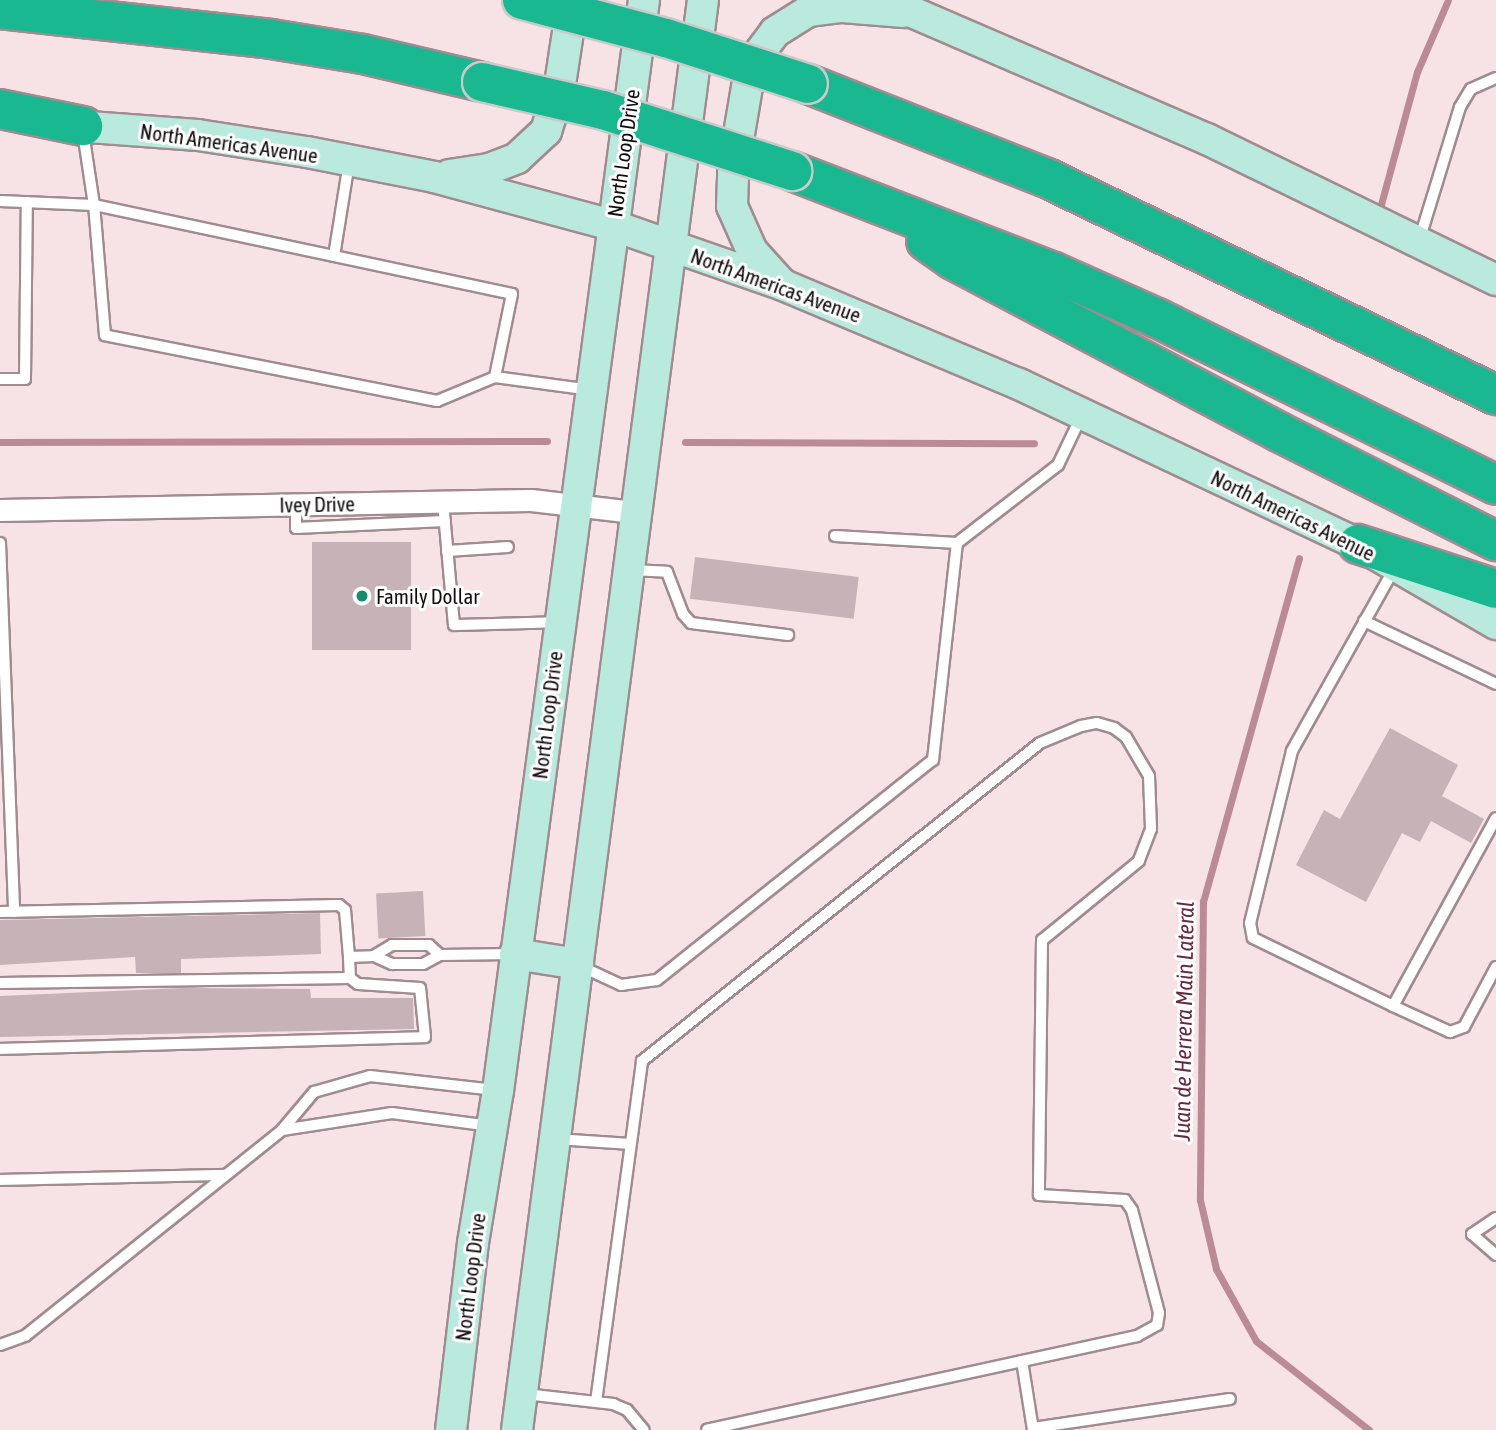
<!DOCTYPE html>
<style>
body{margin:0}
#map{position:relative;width:1496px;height:1430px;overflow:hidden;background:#f7e2e6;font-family:"Asap Condensed",sans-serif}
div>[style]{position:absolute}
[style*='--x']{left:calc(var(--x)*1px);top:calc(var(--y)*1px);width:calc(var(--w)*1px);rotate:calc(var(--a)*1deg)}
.stream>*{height:7px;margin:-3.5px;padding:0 3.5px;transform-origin:3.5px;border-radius:3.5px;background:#ba8b95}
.building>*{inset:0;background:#c7b3b7;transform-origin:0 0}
.roads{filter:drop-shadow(2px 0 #a08c90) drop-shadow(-2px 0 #a08c90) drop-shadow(0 2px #a08c90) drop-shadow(0 -2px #a08c90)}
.service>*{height:10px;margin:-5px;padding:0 5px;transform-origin:5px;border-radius:5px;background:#fff}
.minor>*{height:21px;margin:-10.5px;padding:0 10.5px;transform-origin:10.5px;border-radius:10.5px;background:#fff}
.secondary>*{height:30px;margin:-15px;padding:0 15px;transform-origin:15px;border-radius:15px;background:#baeade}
.motorway>*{height:38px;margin:-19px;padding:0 19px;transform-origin:19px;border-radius:19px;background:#19b890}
.bridges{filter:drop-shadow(2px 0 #cbcaca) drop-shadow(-2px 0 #cbcaca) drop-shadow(0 2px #cbcaca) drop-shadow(0 -2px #cbcaca)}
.motorway-bridge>*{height:38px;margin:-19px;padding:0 19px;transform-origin:19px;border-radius:19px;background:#19b890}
.dots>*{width:19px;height:19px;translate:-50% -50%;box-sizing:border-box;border:4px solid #fff;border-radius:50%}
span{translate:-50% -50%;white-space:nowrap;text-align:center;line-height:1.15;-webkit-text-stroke:6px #fff;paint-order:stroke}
.street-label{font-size:21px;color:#130c0d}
.poi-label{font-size:21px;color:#130c0d}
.left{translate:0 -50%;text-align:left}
.water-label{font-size:23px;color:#672b3d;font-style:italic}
</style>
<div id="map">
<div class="stream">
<div style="--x:1380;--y:208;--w:141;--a:-74.8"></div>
<div style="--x:1417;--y:72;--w:78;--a:-66.7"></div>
<div style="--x:0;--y:442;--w:547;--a:-0.1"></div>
<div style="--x:685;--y:442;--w:349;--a:0.2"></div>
<div style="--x:1299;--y:558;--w:356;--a:105.6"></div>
<div style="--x:1203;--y:901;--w:299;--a:90.6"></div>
<div style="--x:1200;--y:1200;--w:71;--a:76.9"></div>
<div style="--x:1216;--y:1269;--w:82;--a:60.9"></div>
<div style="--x:1256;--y:1341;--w:144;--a:38.2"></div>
</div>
<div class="building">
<div style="left:312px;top:542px;width:99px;height:108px"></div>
<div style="left:695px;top:557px;width:165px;height:42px;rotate:7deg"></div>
<div style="clip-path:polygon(1390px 728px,1458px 765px,1442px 796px,1484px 819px,1471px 843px,1431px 821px,1420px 842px,1402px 833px,1366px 902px,1296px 865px,1324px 810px,1340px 819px)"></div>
<div style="left:423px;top:891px;width:45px;height:47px;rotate:87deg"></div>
<div style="clip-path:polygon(320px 913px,321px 954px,181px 959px,181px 973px,136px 973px,135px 957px,0 965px,0 920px)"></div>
<div style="clip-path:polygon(182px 988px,310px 989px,311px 998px,413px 998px,414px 1029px,0 1037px,0 996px)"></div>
</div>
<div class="roads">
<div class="service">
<div style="--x:0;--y:201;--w:94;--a:2.4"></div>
<div style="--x:94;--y:205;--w:74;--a:-98.6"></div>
<div style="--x:1419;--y:241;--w:140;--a:-73"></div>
<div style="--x:1460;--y:107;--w:21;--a:-59"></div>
<div style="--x:1471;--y:89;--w:27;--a:-24"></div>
<div style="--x:334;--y:256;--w:95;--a:-80.9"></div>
<div style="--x:495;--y:377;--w:63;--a:157.5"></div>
<div style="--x:437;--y:401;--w:338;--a:-168.8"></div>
<div style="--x:105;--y:335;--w:130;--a:-94.8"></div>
<div style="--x:94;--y:205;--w:427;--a:12"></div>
<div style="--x:512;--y:294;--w:85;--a:101.6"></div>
<div style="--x:495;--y:377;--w:97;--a:7.7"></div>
<div style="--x:0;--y:379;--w:25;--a:0"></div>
<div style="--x:25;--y:379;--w:177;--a:-89.4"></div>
<div style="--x:443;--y:502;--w:123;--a:84.9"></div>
<div style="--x:454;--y:625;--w:105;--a:-1.6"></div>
<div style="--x:296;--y:504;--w:24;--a:90"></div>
<div style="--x:296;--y:528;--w:149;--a:-2.7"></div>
<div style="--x:835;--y:536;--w:122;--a:3.3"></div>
<div style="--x:957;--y:543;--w:128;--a:-37.7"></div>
<div style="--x:1058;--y:465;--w:53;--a:-64.4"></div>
<div style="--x:0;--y:543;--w:369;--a:87.8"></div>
<div style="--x:447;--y:551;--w:61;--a:-3.8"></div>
<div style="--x:1394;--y:569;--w:209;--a:119.3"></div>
<div style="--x:1292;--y:751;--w:177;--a:103.7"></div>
<div style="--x:1250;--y:923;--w:15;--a:79"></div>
<div style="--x:1253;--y:938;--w:156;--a:25.9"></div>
<div style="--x:1393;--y:1006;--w:214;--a:-61.3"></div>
<div style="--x:632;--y:570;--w:35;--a:3"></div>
<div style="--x:667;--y:572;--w:45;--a:69.1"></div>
<div style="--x:683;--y:614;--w:12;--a:48"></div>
<div style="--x:691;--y:623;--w:98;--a:7.1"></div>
<div style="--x:1364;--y:621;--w:146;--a:25.5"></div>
<div style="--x:0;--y:912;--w:339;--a:-1.2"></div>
<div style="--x:339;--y:905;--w:8;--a:40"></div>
<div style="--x:345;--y:910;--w:47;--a:85.1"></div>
<div style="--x:349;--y:957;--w:25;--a:-2"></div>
<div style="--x:440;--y:955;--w:15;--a:-138"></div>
<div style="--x:429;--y:945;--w:37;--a:180"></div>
<div style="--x:392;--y:945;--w:21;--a:149"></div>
<div style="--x:374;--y:956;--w:20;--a:24"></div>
<div style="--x:392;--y:964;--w:31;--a:0"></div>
<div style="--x:423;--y:964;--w:19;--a:-28"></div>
<div style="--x:440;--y:955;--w:72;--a:-0.8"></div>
<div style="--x:578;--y:965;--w:47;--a:24.9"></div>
<div style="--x:621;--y:985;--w:36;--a:-8"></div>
<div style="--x:657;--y:980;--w:353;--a:-38.6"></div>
<div style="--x:933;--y:760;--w:218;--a:-83.7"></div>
<div style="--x:0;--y:983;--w:350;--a:-0.8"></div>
<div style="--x:350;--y:978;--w:21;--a:-93"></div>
<div style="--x:1393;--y:1006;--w:63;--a:24.5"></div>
<div style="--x:1450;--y:1032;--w:15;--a:-20"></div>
<div style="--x:1464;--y:1027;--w:68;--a:-61.9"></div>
<div style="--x:0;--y:1049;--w:425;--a:-1.6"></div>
<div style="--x:425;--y:1037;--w:49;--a:-95.8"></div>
<div style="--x:420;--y:988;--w:62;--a:-176.3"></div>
<div style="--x:358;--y:984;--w:10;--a:-143"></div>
<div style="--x:491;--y:1126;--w:100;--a:-172.5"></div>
<div style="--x:392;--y:1113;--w:111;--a:171.2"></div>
<div style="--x:282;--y:1130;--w:50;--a:-49.9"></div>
<div style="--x:314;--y:1092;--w:58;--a:-15.9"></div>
<div style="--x:370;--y:1076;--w:126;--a:6.4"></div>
<div style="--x:557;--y:1139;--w:73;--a:3.9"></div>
<div style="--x:0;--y:1180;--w:225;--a:-1.3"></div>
<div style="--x:1496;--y:1218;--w:29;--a:146"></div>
<div style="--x:1472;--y:1234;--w:32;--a:41"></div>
<div style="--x:0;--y:1345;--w:27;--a:-20"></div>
<div style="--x:25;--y:1336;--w:329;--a:-38.7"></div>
<div style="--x:1022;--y:1361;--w:70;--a:80.9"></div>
<div style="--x:525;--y:1394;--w:89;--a:6.5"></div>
<div style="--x:613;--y:1404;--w:15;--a:23"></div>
<div style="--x:627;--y:1410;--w:26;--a:50"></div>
<div style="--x:596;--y:1402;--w:344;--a:-82.3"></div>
<div style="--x:642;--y:1061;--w:509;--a:-38.62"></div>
<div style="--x:1040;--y:743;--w:44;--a:-22.5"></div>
<div style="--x:1081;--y:726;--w:16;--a:-11"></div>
<div style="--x:1097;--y:723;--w:18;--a:16"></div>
<div style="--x:1114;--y:728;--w:15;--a:37"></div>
<div style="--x:1126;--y:737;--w:45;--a:59.5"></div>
<div style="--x:1149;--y:776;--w:53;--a:87.8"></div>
<div style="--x:1151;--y:829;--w:34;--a:111"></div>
<div style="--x:1139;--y:861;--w:125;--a:140.8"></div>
<div style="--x:1042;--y:940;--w:255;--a:90.7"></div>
<div style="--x:1039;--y:1195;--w:86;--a:3.3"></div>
<div style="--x:1125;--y:1200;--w:12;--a:55"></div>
<div style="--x:1132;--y:1210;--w:106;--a:75.3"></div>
<div style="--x:1159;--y:1313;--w:12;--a:99"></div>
<div style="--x:1157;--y:1325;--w:23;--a:151"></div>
<div style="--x:1137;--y:1336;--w:440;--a:167.7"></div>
<div style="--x:1033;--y:1428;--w:199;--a:-8.4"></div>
</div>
<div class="minor">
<div style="--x:0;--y:510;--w:531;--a:-1.08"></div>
<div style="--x:531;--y:500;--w:103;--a:6.7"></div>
</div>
<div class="secondary">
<div style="--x:884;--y:0;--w:352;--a:23.3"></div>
<div style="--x:1207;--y:139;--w:322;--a:26"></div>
<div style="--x:62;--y:125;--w:136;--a:4.2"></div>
<div style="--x:198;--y:135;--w:110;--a:8.9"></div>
<div style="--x:307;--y:152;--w:129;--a:11.1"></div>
<div style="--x:434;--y:177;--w:184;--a:15.1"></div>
<div style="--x:612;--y:225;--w:181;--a:19.3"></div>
<div style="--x:783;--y:285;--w:256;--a:22.8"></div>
<div style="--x:1019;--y:384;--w:375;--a:25.3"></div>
<div style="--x:1358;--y:544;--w:160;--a:30.1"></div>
<div style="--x:449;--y:175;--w:40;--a:-8.5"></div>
<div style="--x:489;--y:169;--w:30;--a:-21"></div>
<div style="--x:517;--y:158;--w:40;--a:-43"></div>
<div style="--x:546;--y:131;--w:42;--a:-72"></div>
<div style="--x:559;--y:91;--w:92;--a:-81.3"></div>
<div style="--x:780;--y:282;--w:42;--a:-132.1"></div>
<div style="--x:752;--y:251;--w:49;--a:-114"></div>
<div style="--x:732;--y:206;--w:37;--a:-88"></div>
<div style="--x:733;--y:169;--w:107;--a:-80.3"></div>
<div style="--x:751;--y:64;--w:40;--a:-53"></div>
<div style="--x:775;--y:32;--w:39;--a:-32"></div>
<div style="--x:808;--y:11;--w:34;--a:-7"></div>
<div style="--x:842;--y:7;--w:62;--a:4.6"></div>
<div style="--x:515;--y:954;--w:64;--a:9"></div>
<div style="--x:451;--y:1430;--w:188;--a:-83.3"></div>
<div style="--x:473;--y:1243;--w:154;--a:-80.7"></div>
<div style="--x:498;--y:1091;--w:1101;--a:-82.38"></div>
<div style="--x:517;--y:1430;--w:1442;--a:-82.59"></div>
</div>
<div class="motorway">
<div style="--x:0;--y:9;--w:273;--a:6.3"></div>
<div style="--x:271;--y:39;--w:93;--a:9.3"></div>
<div style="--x:363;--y:54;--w:122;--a:13.2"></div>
<div style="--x:808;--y:84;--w:257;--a:21.5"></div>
<div style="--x:1047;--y:178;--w:499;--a:25.8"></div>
<div style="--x:0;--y:109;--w:85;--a:11.6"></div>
<div style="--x:792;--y:171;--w:281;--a:21.1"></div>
<div style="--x:1054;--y:272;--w:113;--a:24.1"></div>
<div style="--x:1157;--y:318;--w:378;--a:26.2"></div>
<div style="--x:926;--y:241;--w:33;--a:35"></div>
<div style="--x:953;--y:260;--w:369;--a:27.8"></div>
<div style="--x:1279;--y:432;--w:243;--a:26.7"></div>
<div style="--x:1358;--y:544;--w:145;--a:18.1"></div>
</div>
</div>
<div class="bridges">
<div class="motorway-bridge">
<div style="--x:522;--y:0;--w:149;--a:14.8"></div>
<div style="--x:666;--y:38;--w:149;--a:17.9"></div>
<div style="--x:482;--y:82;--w:124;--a:13"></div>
<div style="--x:603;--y:110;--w:199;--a:17.9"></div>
</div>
</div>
<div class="dots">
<div style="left:362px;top:596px;background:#168b6d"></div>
</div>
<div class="street-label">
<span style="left:229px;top:143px;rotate:8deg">North Americas Avenue</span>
<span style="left:623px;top:153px;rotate:-82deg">North Loop Drive</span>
<span style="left:776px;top:285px;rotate:20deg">North Americas Avenue</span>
<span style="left:317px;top:504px;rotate:-1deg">Ivey Drive</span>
<span style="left:1293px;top:515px;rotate:26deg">North Americas Avenue</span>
<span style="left:547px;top:715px;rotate:-83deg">North Loop Drive</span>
<span style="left:470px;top:1277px;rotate:-83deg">North Loop Drive</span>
</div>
<div class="poi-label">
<span class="left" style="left:376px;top:596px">Family Dollar</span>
</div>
<div class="water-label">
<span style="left:1184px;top:1021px;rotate:-89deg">Juan de Herrera Main Lateral</span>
</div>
</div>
